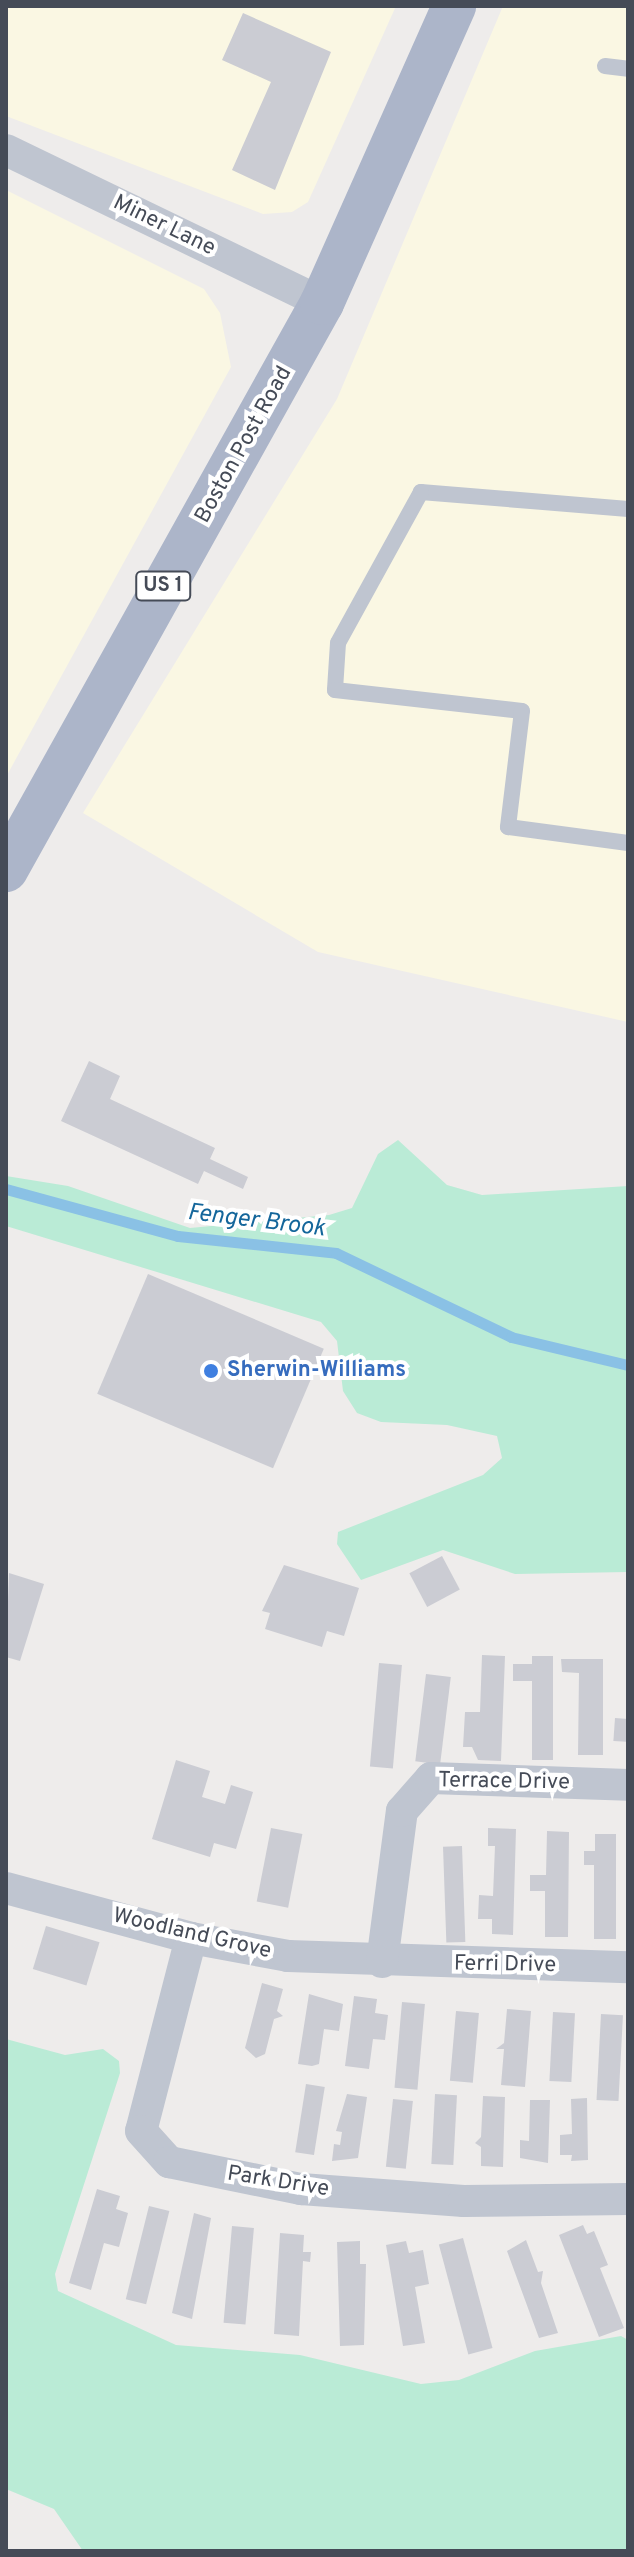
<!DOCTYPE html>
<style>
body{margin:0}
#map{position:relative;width:634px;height:2557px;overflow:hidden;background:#eeeceb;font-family:Overpass,sans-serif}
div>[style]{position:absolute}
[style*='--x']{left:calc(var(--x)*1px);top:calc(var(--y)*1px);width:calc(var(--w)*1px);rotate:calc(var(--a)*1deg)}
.commercial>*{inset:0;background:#faf7e3}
.green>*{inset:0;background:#baebd6}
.stream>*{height:11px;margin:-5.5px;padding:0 5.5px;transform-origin:5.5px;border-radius:5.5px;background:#8ac1e5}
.building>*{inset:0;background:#cbccd3;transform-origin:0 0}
.lane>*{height:16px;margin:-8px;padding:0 8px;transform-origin:8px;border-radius:8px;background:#bfc5d0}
.street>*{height:32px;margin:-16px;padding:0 16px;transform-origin:16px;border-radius:16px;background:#bfc5d0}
.primary>*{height:44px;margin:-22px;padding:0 22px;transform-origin:22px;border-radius:22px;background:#acb5c9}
.dots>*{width:22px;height:22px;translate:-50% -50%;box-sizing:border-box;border:4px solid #fff;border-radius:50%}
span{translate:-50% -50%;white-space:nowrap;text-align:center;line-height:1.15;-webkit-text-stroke:8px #fff;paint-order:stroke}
.shield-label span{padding:2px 6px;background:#fff;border:2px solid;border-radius:6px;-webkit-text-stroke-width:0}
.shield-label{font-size:20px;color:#454b57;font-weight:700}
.street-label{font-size:22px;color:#454b57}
.shop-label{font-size:22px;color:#366cbe;font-weight:700}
.left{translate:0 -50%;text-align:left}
.water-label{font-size:24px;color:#14669b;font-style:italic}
.frame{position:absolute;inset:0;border:8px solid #454b57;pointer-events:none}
</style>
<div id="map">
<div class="commercial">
<div style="clip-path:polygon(6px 6px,396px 6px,308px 202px,292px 212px,263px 214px,6px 116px)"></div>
<div style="clip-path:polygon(503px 6px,628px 6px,628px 1022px,318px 952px,83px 813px,337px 399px)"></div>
<div style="clip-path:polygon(6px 190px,204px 289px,220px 313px,231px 367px,6px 777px)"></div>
</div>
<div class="green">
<div style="clip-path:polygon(398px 1140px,447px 1185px,482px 1195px,628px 1186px,628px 1572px,515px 1574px,443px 1550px,361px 1580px,337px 1544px,338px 1532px,483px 1475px,502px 1458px,497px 1436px,447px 1425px,381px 1422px,357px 1413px,343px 1391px,337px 1341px,321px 1322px,6px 1226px,6px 1176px,68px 1186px,190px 1228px,329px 1215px,352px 1208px,378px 1154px)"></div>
<div style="clip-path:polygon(6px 2039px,65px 2055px,103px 2049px,119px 2061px,120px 2073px,55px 2274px,58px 2291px,176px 2345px,300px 2355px,421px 2384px,459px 2380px,535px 2351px,621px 2336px,628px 2340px,628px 2551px,83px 2551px,54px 2509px,6px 2489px)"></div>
</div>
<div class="stream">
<div style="--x:6;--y:1189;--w:178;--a:15.3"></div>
<div style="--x:178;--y:1236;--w:159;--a:6.1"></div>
<div style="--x:336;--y:1253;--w:194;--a:25.6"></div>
<div style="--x:511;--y:1337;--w:120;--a:13.5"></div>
</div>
<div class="building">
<div style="clip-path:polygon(243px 13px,331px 52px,275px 190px,232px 170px,271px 82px,222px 60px)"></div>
<div style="clip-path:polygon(89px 1061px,120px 1076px,110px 1099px,215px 1148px,210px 1159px,248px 1177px,243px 1189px,204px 1171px,198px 1184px,61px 1121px)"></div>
<div style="left:148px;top:1274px;width:191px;height:130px;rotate:23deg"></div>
<div style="left:442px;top:1556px;width:38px;height:37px;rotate:62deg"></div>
<div style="clip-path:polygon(284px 1565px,359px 1588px,344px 1636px,327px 1631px,322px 1647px,265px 1629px,270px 1613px,262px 1611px)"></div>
<div style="clip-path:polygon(9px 1573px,44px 1584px,20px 1661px,6px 1657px)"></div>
<div style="clip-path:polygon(482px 1655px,505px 1656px,501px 1761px,478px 1760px,472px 1747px,463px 1747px,465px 1712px,480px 1712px)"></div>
<div style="clip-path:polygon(532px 1656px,553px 1656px,553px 1760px,532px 1760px,532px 1681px,513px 1681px,513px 1664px,532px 1664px)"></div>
<div style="clip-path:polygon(561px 1659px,603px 1659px,603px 1755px,578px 1755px,579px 1673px,562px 1672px)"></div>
<div style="left:379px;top:1663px;width:23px;height:104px;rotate:5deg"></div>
<div style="left:426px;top:1674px;width:25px;height:88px;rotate:7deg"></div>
<div style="left:615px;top:1718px;width:13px;height:23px;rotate:4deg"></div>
<div style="clip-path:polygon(176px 1760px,210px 1771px,202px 1797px,225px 1804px,231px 1785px,253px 1792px,236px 1849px,214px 1843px,210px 1857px,152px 1839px)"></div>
<div style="left:271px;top:1828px;width:32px;height:75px;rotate:11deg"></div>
<div style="clip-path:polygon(488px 1828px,516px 1829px,513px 1935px,492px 1934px,492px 1919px,478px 1919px,479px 1895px,493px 1896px,495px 1846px,488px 1846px)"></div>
<div style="clip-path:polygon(547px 1831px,569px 1832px,568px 1937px,545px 1937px,545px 1891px,530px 1891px,530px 1875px,546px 1875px)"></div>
<div style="clip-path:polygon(595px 1834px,616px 1834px,616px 1939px,594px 1939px,594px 1865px,584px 1865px,584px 1851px,595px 1851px)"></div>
<div style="left:462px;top:1846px;width:96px;height:19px;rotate:88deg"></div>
<div style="left:46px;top:1926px;width:56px;height:45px;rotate:17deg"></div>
<div style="clip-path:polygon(262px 1983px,283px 1989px,277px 2011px,283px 2016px,274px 2019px,265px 2054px,256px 2058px,245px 2048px)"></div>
<div style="clip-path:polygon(309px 1994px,343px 2004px,339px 2031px,324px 2029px,319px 2064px,312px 2066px,298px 2064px)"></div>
<div style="clip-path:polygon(354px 1996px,377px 1999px,375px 2013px,388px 2015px,385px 2040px,373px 2039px,369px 2069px,345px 2066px)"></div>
<div style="left:402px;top:2002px;width:23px;height:86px;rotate:5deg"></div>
<div style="clip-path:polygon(507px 2009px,531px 2011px,525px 2087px,501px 2085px,504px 2049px,496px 2049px,504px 2043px)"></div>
<div style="left:456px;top:2011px;width:23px;height:70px;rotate:5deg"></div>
<div style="left:553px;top:2012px;width:22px;height:69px;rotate:3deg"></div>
<div style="left:601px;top:2014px;width:22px;height:86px;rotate:3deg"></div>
<div style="left:306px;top:2084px;width:19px;height:69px;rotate:9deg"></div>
<div style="clip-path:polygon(347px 2094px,367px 2097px,358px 2158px,332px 2161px,334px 2144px,340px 2145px,342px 2132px,336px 2131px)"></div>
<div style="left:435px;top:2094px;width:22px;height:70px;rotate:3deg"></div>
<div style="clip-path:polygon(483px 2096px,505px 2097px,503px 2167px,481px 2166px,481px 2147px,475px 2143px,481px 2137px)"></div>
<div style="clip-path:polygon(587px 2098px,588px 2160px,571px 2161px,572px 2155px,560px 2155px,560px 2135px,572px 2134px,571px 2099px)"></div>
<div style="left:393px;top:2099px;width:20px;height:68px;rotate:6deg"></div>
<div style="clip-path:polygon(530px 2100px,550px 2100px,548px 2163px,520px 2158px,520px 2140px,529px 2141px)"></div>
<div style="clip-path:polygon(97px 2189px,120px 2196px,116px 2209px,128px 2213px,119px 2247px,104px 2243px,91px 2290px,69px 2283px)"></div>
<div style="left:149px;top:2206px;width:21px;height:96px;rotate:14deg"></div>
<div style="clip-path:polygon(194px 2213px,211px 2218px,192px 2319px,172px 2313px)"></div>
<div style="clip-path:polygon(583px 2225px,587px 2234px,594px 2231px,608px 2265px,600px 2268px,624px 2328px,599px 2337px,559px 2235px)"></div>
<div style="left:232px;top:2226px;width:22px;height:97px;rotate:5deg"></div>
<div style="clip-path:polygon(280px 2233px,304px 2235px,303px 2252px,311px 2252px,310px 2262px,303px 2261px,299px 2336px,274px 2334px)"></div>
<div style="left:463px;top:2238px;width:114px;height:25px;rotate:75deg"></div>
<div style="clip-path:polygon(526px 2240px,538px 2272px,543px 2271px,541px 2283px,558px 2333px,539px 2338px,507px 2251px)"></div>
<div style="clip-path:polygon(360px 2241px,360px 2264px,366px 2264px,364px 2345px,340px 2346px,337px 2242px)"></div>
<div style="clip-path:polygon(406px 2241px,409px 2253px,423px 2250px,429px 2284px,415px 2287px,425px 2343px,403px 2346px,386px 2245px)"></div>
</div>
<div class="lane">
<div style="--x:605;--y:66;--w:23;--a:7"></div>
<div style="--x:628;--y:509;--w:208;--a:-175.3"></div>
<div style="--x:421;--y:492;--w:172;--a:118.8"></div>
<div style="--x:338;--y:643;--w:47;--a:93.7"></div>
<div style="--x:335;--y:690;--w:188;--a:6.4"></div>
<div style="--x:522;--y:711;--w:117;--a:96.9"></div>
<div style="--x:508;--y:827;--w:121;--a:7.6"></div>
</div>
<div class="street">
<div style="--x:6;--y:150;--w:351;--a:25.8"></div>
<div style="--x:6;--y:1888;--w:192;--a:15.1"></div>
<div style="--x:191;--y:1938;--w:99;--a:10.5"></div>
<div style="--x:288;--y:1956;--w:340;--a:1.9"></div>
<div style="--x:191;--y:1938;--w:199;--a:104.5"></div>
<div style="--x:141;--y:2131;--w:42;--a:47.9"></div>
<div style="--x:169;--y:2162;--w:135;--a:11.6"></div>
<div style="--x:301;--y:2189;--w:163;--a:4.2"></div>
<div style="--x:464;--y:2201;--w:164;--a:-0.7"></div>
<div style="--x:382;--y:1962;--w:152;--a:-82.5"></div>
<div style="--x:402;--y:1811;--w:44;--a:-48.7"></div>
<div style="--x:431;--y:1778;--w:197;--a:2"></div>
</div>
<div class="primary">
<div style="--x:6;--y:870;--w:649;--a:-60.87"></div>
<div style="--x:322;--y:303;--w:325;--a:-66"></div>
</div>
<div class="dots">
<div style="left:211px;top:1371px;background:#3f7fe0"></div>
</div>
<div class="shield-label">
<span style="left:163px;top:586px">US 1</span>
</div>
<div class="street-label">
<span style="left:164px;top:226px;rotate:26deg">Miner Lane</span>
<span style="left:244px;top:445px;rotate:-61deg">Boston Post Road</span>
<span style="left:504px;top:1782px;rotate:1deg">Terrace Drive</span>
<span style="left:192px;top:1934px;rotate:13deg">Woodland Grove</span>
<span style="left:505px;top:1965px;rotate:1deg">Ferri Drive</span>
<span style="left:278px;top:2182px;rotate:9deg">Park Drive</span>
</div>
<div class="shop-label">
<span class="left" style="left:227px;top:1371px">Sherwin-Williams</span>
</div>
<div class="water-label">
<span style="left:256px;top:1222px;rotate:7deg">Fenger Brook</span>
</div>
<div class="frame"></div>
</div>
